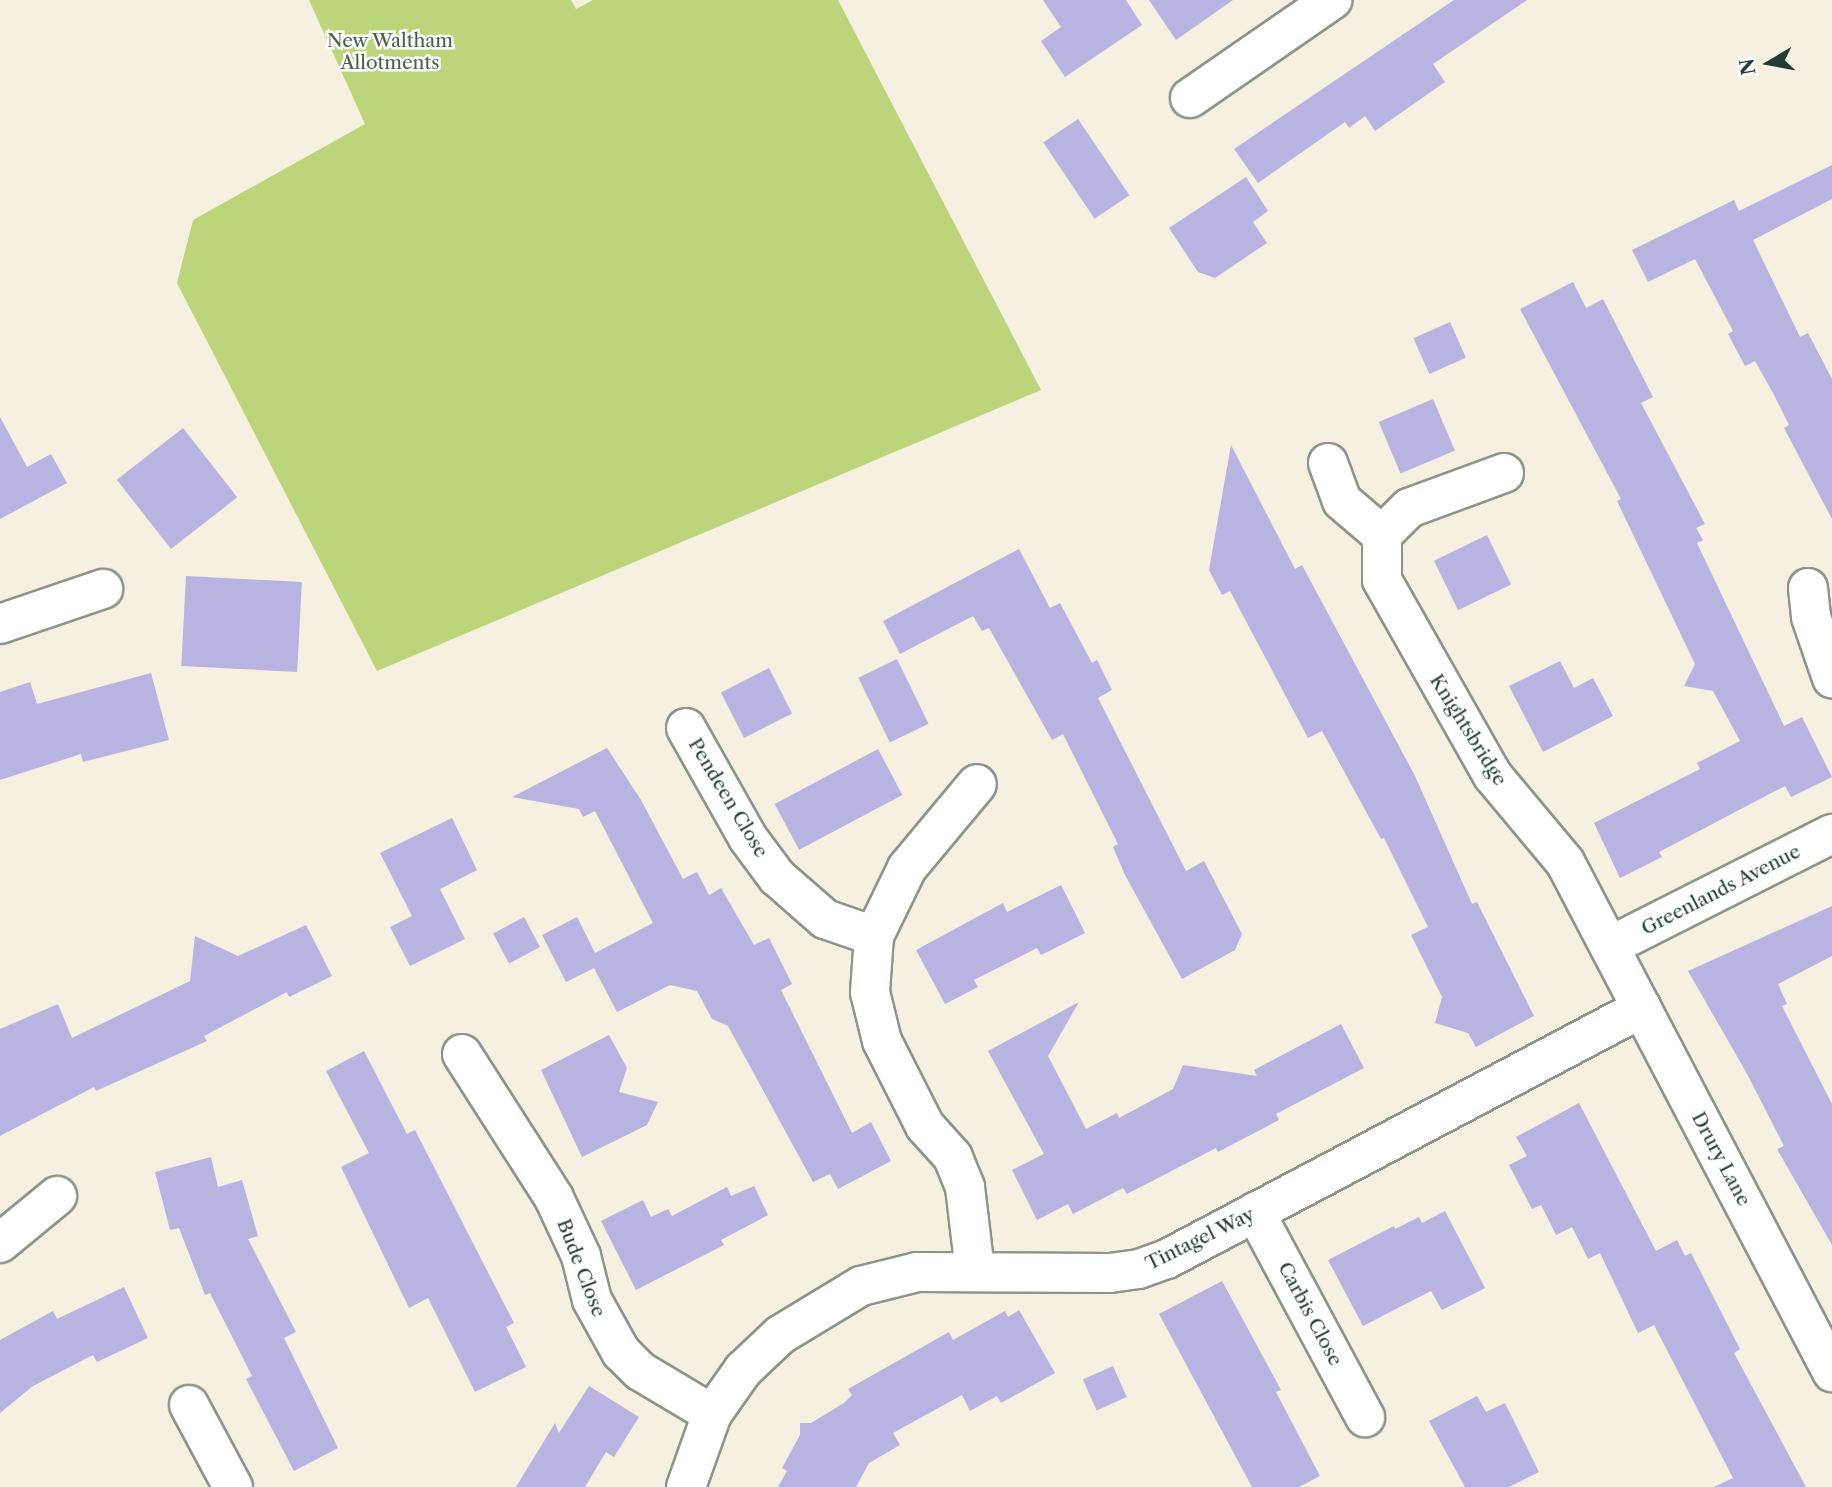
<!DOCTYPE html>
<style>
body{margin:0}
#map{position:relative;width:1832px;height:1487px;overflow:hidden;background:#f5f0df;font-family:"Libre Caslon Text",serif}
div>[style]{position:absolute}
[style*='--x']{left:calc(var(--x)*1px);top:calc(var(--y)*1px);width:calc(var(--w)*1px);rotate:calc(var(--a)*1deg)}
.green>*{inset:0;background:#bcd57a}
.building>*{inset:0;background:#b8b3e1;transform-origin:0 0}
.roads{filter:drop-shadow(2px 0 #8a968a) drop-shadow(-2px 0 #8a968a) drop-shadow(0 2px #8a968a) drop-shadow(0 -2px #8a968a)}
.minor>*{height:38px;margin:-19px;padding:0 19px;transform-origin:19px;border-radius:19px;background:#fff}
span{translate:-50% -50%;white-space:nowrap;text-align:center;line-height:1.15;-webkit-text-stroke:5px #fff;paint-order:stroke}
.park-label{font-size:19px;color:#466346}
.street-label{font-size:19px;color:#1f3d34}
.north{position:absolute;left:1734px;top:28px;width:70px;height:70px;-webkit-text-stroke:5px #fff;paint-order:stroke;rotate:260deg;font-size:19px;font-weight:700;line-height:28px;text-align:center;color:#1f3d34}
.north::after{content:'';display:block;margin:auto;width:24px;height:32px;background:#1f3d34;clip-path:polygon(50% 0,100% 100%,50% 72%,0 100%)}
</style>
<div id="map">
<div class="green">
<div style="clip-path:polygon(309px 0,571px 0,576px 9px,593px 0,838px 0,1041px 390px,377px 671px,177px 283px,193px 220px,365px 124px)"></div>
</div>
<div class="building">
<div style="clip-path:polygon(1043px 0,1126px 0,1142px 25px,1065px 77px,1041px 41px,1061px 27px)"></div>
<div style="clip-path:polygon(1149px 0,1233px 0,1176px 40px)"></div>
<div style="clip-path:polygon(1454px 0,1527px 0,1433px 64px,1445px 82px,1375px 131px,1365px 116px,1349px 128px,1345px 122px,1258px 183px,1234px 149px)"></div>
<div style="left:1078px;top:119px;width:92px;height:42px;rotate:56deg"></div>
<div style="clip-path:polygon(1832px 165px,1832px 199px,1753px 240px,1800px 337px,1808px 333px,1832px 379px,1832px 519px,1784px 428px,1789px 425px,1773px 393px,1755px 361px,1745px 366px,1728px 334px,1733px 331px,1695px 259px,1648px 282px,1632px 250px,1734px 200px,1739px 211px)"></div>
<div style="clip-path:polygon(1246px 177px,1268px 211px,1253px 222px,1267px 243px,1215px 278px,1198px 272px,1169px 228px)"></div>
<div style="clip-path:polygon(1573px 282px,1586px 308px,1603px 299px,1653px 397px,1641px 403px,1705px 524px,1696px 528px,1703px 540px,1697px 543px,1784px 726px,1802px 717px,1832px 777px,1791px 797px,1785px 786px,1659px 852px,1662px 857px,1620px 878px,1594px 823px,1700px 769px,1697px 763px,1740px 741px,1713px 691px,1684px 686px,1695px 664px,1617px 501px,1621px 499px,1520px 309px)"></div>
<div style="left:1450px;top:322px;width:39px;height:40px;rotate:66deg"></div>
<div style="left:1433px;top:399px;width:56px;height:59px;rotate:67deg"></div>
<div style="clip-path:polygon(0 417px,27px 467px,51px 454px,67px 483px,0 519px)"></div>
<div style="left:183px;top:428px;width:88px;height:84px;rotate:52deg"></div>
<div style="clip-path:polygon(1231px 445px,1295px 569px,1302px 565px,1415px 776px,1472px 904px,1477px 902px,1534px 1016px,1476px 1047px,1468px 1033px,1435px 1023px,1442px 997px,1411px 935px,1428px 927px,1384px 838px,1381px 839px,1322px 731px,1308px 738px,1230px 591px,1222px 595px,1209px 570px)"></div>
<div style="left:1487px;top:535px;width:55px;height:59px;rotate:64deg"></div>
<div style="clip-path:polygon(1019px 549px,1050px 608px,1060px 603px,1092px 663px,1097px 660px,1112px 690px,1098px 698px,1186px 871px,1204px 861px,1242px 934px,1235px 950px,1182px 979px,1125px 875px,1113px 847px,1118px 844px,1063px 734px,1052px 740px,989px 628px,982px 631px,973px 616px,900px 654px,883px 621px)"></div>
<div style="left:186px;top:576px;width:116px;height:90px;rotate:3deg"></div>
<div style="left:897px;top:659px;width:72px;height:43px;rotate:64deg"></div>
<div style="clip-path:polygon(1560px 661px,1574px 688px,1593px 678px,1613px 716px,1543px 752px,1509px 686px)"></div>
<div style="left:769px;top:668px;width:51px;height:54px;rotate:63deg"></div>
<div style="clip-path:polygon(151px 673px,169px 740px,83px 762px,81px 754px,0 780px,0 692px,30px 682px,37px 704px)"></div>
<div style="clip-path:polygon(607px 748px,641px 800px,683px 879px,697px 872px,709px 895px,721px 888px,754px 945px,769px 938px,792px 984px,781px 990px,852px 1133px,871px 1122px,891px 1161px,838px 1189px,830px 1174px,813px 1182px,728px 1026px,712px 1019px,697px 991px,670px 985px,617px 1012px,594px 968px,566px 982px,542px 935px,577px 917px,595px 953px,653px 923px,595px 811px,583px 817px,579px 809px,512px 797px)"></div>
<div style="left:878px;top:749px;width:52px;height:117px;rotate:62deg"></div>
<div style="clip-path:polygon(452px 818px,477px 870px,440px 889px,465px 939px,410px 966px,390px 927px,412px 916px,380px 853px)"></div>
<div style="clip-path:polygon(1061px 885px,1085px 933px,1041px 955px,1037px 948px,974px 980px,978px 987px,945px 1004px,916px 950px,1003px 903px,1007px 912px)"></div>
<div style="clip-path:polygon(1832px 906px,1832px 956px,1778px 984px,1787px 1004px,1782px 1006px,1832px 1104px,1832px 1245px,1777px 1149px,1784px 1146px,1746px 1072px,1688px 971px)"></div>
<div style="left:524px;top:917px;width:34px;height:35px;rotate:62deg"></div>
<div style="clip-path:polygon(306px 925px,332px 976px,289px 997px,287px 992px,204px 1036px,207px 1041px,96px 1091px,94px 1087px,0 1136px,0 1029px,58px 1004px,72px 1038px,190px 981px,195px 936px,238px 956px)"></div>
<div style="clip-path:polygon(1079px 1002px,1048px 1056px,1086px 1129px,1117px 1113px,1119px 1118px,1173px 1089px,1183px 1065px,1257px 1076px,1254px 1070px,1341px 1024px,1364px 1068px,1276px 1114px,1279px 1120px,1218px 1152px,1216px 1148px,1127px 1194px,1123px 1188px,1073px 1214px,1068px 1204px,1037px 1220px,1012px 1170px,1044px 1154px,988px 1051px)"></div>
<div style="clip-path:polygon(609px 1035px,627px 1068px,619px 1092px,658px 1102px,647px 1125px,582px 1157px,541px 1070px)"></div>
<div style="clip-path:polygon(364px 1051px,407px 1134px,415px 1130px,514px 1323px,506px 1327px,526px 1367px,475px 1392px,428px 1298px,409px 1308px,341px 1167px,369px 1153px,326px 1071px)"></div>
<div style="clip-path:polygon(1579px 1103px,1656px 1251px,1677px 1240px,1685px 1256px,1691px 1253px,1740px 1349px,1734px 1353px,1806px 1487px,1714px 1487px,1733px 1478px,1654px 1325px,1638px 1333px,1600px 1253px,1588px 1259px,1572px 1227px,1556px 1235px,1541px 1205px,1532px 1209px,1509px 1165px,1527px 1156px,1516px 1137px)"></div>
<div style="clip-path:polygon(211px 1157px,218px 1187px,242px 1180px,258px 1236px,248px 1239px,296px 1332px,284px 1338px,338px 1448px,294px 1471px,246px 1379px,252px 1376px,210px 1293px,205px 1295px,179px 1228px,170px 1230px,155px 1172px)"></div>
<div style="clip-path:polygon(754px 1186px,768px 1215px,721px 1240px,724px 1245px,636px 1290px,601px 1221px,643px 1200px,651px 1217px,668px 1209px,672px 1216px,727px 1187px,731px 1196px)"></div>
<div style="clip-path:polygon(1445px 1211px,1485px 1288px,1442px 1310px,1431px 1291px,1363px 1326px,1328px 1260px,1394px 1226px,1395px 1229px,1419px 1217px,1422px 1223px)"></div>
<div style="clip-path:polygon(1222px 1281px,1281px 1390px,1276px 1392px,1320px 1476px,1299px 1487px,1252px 1487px,1159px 1314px)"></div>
<div style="clip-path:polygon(124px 1287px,148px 1338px,97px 1362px,93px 1355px,33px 1386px,0 1413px,0 1340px,53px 1311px,57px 1319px)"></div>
<div style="clip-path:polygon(1019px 1310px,1055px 1373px,1001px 1403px,997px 1396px,970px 1411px,962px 1395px,893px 1433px,900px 1445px,869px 1463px,856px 1487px,778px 1487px,787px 1471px,782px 1468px,800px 1435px,800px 1423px,811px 1423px,844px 1403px,852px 1395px,848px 1389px,949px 1332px,953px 1340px,1005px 1311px,1008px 1317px)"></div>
<div style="left:1113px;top:1366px;width:34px;height:33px;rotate:66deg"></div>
<div style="clip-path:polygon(589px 1386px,639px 1417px,614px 1457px,606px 1452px,585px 1487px,516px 1487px,555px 1423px,559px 1433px)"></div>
<div style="clip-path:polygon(1477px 1396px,1486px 1412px,1505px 1403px,1539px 1472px,1509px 1487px,1465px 1487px,1429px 1421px)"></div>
</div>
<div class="roads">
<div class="minor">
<div style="--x:1190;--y:98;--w:173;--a:-34.6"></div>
<div style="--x:1328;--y:463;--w:40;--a:69.8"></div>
<div style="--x:1342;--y:501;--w:52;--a:40.4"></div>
<div style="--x:1504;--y:473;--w:101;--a:159.8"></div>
<div style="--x:1409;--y:508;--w:38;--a:135"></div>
<div style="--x:1382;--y:535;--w:45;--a:90"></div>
<div style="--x:1382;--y:580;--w:225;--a:60.5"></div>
<div style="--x:1493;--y:776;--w:112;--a:50.1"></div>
<div style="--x:1565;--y:862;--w:576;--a:62.37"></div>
<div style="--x:1808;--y:588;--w:29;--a:84"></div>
<div style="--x:1811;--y:617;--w:65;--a:71"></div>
<div style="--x:0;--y:624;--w:109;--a:-18.8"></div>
<div style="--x:686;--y:728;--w:126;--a:60.6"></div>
<div style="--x:748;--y:838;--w:49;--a:53.4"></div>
<div style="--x:777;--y:877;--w:64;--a:41.2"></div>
<div style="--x:825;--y:919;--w:52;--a:19.1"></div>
<div style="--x:1610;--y:946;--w:249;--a:-26.8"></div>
<div style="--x:462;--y:1054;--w:171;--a:57.4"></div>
<div style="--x:554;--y:1198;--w:64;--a:65"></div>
<div style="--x:581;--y:1256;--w:45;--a:76"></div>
<div style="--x:592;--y:1300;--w:60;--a:60.9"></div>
<div style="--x:621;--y:1352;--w:27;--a:45"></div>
<div style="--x:640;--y:1371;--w:84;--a:30.8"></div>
<div style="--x:1255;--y:1212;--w:233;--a:61.8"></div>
<div style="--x:0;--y:1243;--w:74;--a:-39.5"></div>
<div style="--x:975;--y:1271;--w:85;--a:-96.8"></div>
<div style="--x:965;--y:1187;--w:32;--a:-112"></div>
<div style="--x:953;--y:1157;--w:42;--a:-132.1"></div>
<div style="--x:925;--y:1126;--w:95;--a:-116.8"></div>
<div style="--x:882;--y:1041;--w:50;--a:-103.8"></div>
<div style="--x:870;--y:992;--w:56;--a:-85.9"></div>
<div style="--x:874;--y:936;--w:76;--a:-64.1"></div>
<div style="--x:907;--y:868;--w:109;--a:-50.2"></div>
<div style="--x:189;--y:1405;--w:93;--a:61.8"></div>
<div style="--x:686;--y:1487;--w:77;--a:-70.4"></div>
<div style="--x:712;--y:1414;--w:54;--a:-54.8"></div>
<div style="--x:743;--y:1370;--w:51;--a:-43.4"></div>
<div style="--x:780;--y:1335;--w:95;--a:-31.2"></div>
<div style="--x:861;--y:1286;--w:58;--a:-14"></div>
<div style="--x:917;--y:1272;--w:193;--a:0.3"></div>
<div style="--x:1110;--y:1273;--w:29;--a:-8"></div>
<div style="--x:1139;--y:1269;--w:30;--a:-20"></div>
<div style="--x:1167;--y:1259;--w:537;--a:-27.85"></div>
</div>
</div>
<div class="park-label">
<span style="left:390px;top:52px">New Waltham<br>Allotments</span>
</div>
<div class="street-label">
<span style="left:1468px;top:730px;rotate:58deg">Knightsbridge</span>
<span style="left:728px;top:798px;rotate:59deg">Pendeen Close</span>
<span style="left:1721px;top:890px;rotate:-27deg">Greenlands Avenue</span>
<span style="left:1721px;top:1159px;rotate:62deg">Drury Lane</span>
<span style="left:1200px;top:1239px;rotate:-26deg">Tintagel Way</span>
<span style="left:581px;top:1268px;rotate:69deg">Bude Close</span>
<span style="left:1310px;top:1314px;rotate:62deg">Carbis Close</span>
</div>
<div class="north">N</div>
</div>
